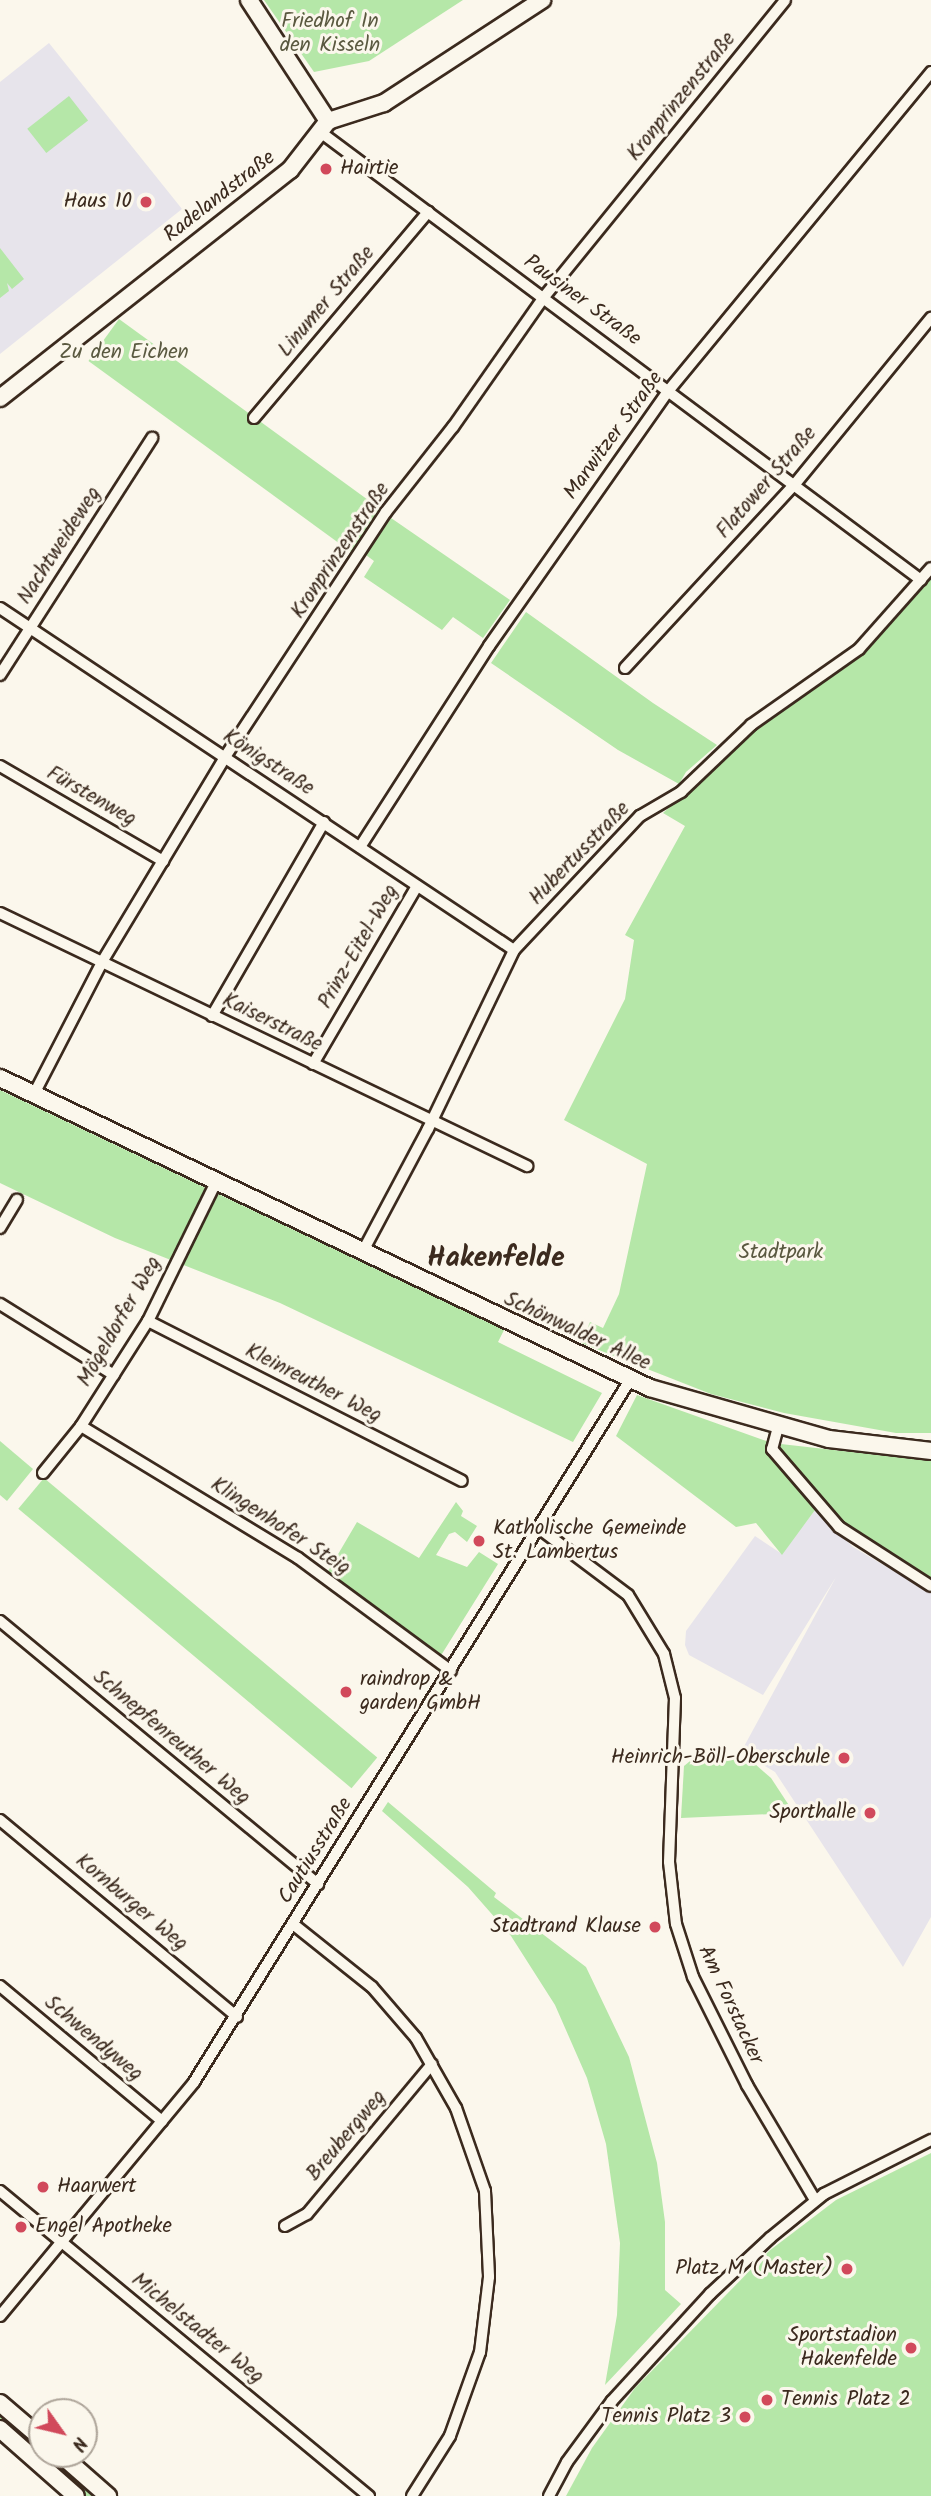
<!DOCTYPE html>
<meta charset="utf-8">
<style>
body{margin:0}
#map{position:relative;width:931px;height:2496px;overflow:hidden;background:#fbf7ec;font-family:Kalam,sans-serif}
div>[style]{position:absolute}
[style*='--x']{left:calc(var(--x)*1px);top:calc(var(--y)*1px);width:calc(var(--w)*1px);rotate:calc(var(--a)*1deg)}
.built>*{inset:0;background:#e7e4eb}
.green>*{inset:0;background:#b5e7a8;transform-origin:0 0}
.roads{filter:drop-shadow(2px 0 #3b2a1e) drop-shadow(-2px 0 #3b2a1e) drop-shadow(0 2px #3b2a1e) drop-shadow(0 -2px #3b2a1e)}
.street>*{height:10px;margin:-5px;padding:0 5px;transform-origin:5px;border-radius:5px;background:#fbf7ec}
.secondary>*{height:16px;margin:-8px;padding:0 8px;transform-origin:8px;border-radius:8px;background:#fbf7ec}
.dots>*{width:19px;height:19px;translate:-50% -50%;box-sizing:border-box;border:4px solid #fbf7ec;border-radius:50%}
span{translate:-50% -50%;white-space:nowrap;text-align:center;line-height:1.15;-webkit-text-stroke:6px #fbf7ec;paint-order:stroke}
.park-label{font-size:21px;color:#5a5940}
.street-label{font-size:21px;color:#3b2a1e}
.poi-label{font-size:21px;color:#3b2a1e}
.left{translate:0 -50%;text-align:left}
.right{translate:-100% -50%;text-align:right}
.district-label{font-size:28px;color:#3b2a1e;font-weight:700}
.north{position:absolute;left:28px;top:2398px;width:70px;height:70px;box-sizing:border-box;background:#fbf7ec;border:2px solid #aea59a;border-radius:50%;rotate:124deg;font-size:19px;font-weight:700;line-height:28px;text-align:center;color:#3b2a1e}
.north::after{content:'';display:block;margin:auto;width:24px;height:32px;background:#d1495b;clip-path:polygon(50% 0,100% 100%,50% 72%,0 100%)}
</style>
<div id="map">
<div class="built">
<div style="clip-path:polygon(49px 43px,182px 209px,0 354px,0 82px)"></div>
<div style="clip-path:polygon(815px 1510px,853px 1547px,931px 1593px,931px 1917px,903px 1967px,775px 1772px,741px 1752px,836px 1577px,763px 1695px,689px 1655px,685px 1645px,686px 1631px,755px 1536px,782px 1554px)"></div>
</div>
<div class="green">
<div style="clip-path:polygon(264px 0,463px 0,369px 61px,314px 72px)"></div>
<div style="left:69px;top:96px;width:31px;height:53px;rotate:52deg"></div>
<div style="clip-path:polygon(0 248px,24px 279px,12px 289px,7px 283px,9px 291px,0 298px)"></div>
<div style="left:119px;top:319px;width:326px;height:52px;rotate:36deg"></div>
<div style="clip-path:polygon(391px 518px,510px 600px,483px 638px,453px 617px,442px 630px,364px 577px,374px 561px,366px 555px)"></div>
<div style="clip-path:polygon(931px 577px,931px 1433px,896px 1433px,784px 1413px,711px 1394px,581px 1343px,590px 1322px,603px 1328px,619px 1294px,647px 1164px,564px 1120px,625px 999px,634px 940px,625px 935px,685px 826px,663px 813px,787px 703px,855px 661px)"></div>
<div style="clip-path:polygon(526px 612px,653px 703px,717px 745px,686px 772px,679px 784px,618px 750px,491px 663px)"></div>
<div style="clip-path:polygon(0 1090px,504px 1330px,498px 1342px,602px 1393px,573px 1442px,280px 1303px,115px 1238px,0 1183px)"></div>
<div style="clip-path:polygon(637px 1395px,772px 1443px,931px 1461px,931px 1580px,843px 1526px,835px 1533px,815px 1510px,782px 1555px,756px 1523px,736px 1527px,616px 1436px)"></div>
<div style="clip-path:polygon(0 1441px,33px 1469px,7px 1501px,0 1495px)"></div>
<div style="left:44px;top:1478px;width:435px;height:40px;rotate:40deg"></div>
<div style="clip-path:polygon(456px 1502px,463px 1511px,461px 1516px,477px 1526px,467px 1542px,455px 1532px,449px 1534px,436px 1555px,467px 1567px,479px 1552px,498px 1564px,440px 1657px,327px 1573px,357px 1522px,419px 1558px)"></div>
<div style="clip-path:polygon(695px 1757px,744px 1759px,755px 1764px,771px 1778px,794px 1813px,681px 1818px,684px 1766px)"></div>
<div style="clip-path:polygon(388px 1802px,496px 1893px,494px 1897px,586px 1967px,629px 2057px,657px 2163px,665px 2222px,665px 2290px,681px 2304px,605px 2385px,617px 2315px,620px 2243px,606px 2144px,587px 2078px,555px 2005px,511px 1936px,468px 1887px,382px 1811px)"></div>
<div style="clip-path:polygon(931px 2153px,931px 2496px,566px 2496px,592px 2448px,635px 2388px,769px 2251px,836px 2200px)"></div>
<div style="clip-path:polygon(0 2409px,42px 2444px,42px 2454px,53px 2454px,100px 2496px,84px 2496px,0 2422px)"></div>
</div>
<div class="roads">
<div class="street">
<div style="--x:319;--y:131;--w:751;--a:36.72"></div>
<div style="--x:254;--y:418;--w:270;--a:-49.8"></div>
<div style="--x:0;--y:608;--w:617;--a:33.64"></div>
<div style="--x:625;--y:668;--w:251;--a:-47.3"></div>
<div style="--x:795;--y:484;--w:215;--a:-50.7"></div>
<div style="--x:0;--y:675;--w:282;--a:-57.3"></div>
<div style="--x:0;--y:766;--w:189;--a:30.2"></div>
<div style="--x:360;--y:847;--w:239;--a:-57.3"></div>
<div style="--x:489;--y:646;--w:313;--a:-54.9"></div>
<div style="--x:669;--y:390;--w:412;--a:-50.5"></div>
<div style="--x:0;--y:913;--w:585;--a:25.64"></div>
<div style="--x:212;--y:1016;--w:224;--a:-60"></div>
<div style="--x:313;--y:1064;--w:206;--a:-59.7"></div>
<div style="--x:34;--y:1094;--w:148;--a:-62.7"></div>
<div style="--x:102;--y:962;--w:239;--a:-59"></div>
<div style="--x:225;--y:757;--w:293;--a:-56.7"></div>
<div style="--x:386;--y:512;--w:108;--a:-51.8"></div>
<div style="--x:453;--y:427;--w:159;--a:-55"></div>
<div style="--x:544;--y:297;--w:382;--a:-50.9"></div>
<div style="--x:0;--y:1228;--w:33;--a:-59"></div>
<div style="--x:362;--y:1253;--w:140;--a:-62"></div>
<div style="--x:428;--y:1129;--w:199;--a:-64.3"></div>
<div style="--x:514;--y:950;--w:184;--a:-46.8"></div>
<div style="--x:640;--y:816;--w:48;--a:-30.3"></div>
<div style="--x:681;--y:792;--w:97;--a:-43.7"></div>
<div style="--x:751;--y:725;--w:132;--a:-35.1"></div>
<div style="--x:859;--y:649;--w:108;--a:-48.4"></div>
<div style="--x:0;--y:1304;--w:134;--a:31.9"></div>
<div style="--x:148;--y:1321;--w:352;--a:27"></div>
<div style="--x:81;--y:1426;--w:254;--a:31.3"></div>
<div style="--x:298;--y:1558;--w:190;--a:36.4"></div>
<div style="--x:778;--y:1427;--w:23;--a:105"></div>
<div style="--x:772;--y:1449;--w:103;--a:49.3"></div>
<div style="--x:839;--y:1527;--w:109;--a:32.7"></div>
<div style="--x:43;--y:1473;--w:60;--a:-51"></div>
<div style="--x:81;--y:1426;--w:125;--a:-57.5"></div>
<div style="--x:148;--y:1321;--w:155;--a:-63.9"></div>
<div style="--x:540;--y:1529;--w:110;--a:36.9"></div>
<div style="--x:628;--y:1595;--w:69;--a:58.6"></div>
<div style="--x:664;--y:1654;--w:45;--a:76"></div>
<div style="--x:675;--y:1698;--w:164;--a:92.1"></div>
<div style="--x:669;--y:1862;--w:62;--a:83.6"></div>
<div style="--x:676;--y:1924;--w:56;--a:72.2"></div>
<div style="--x:693;--y:1977;--w:121;--a:63.4"></div>
<div style="--x:747;--y:2085;--w:134;--a:59.4"></div>
<div style="--x:0;--y:1621;--w:413;--a:39.6"></div>
<div style="--x:0;--y:1820;--w:308;--a:39.7"></div>
<div style="--x:293;--y:1924;--w:101;--a:38.6"></div>
<div style="--x:372;--y:1987;--w:67;--a:49.2"></div>
<div style="--x:416;--y:2038;--w:81;--a:60.3"></div>
<div style="--x:456;--y:2108;--w:88;--a:70.7"></div>
<div style="--x:485;--y:2191;--w:86;--a:87.3"></div>
<div style="--x:489;--y:2277;--w:76;--a:96.8"></div>
<div style="--x:480;--y:2352;--w:89;--a:109.7"></div>
<div style="--x:450;--y:2436;--w:71;--a:122.3"></div>
<div style="--x:0;--y:1986;--w:211;--a:39.8"></div>
<div style="--x:0;--y:2191;--w:479;--a:39.6"></div>
<div style="--x:285;--y:2226;--w:25;--a:-29"></div>
<div style="--x:307;--y:2214;--w:195;--a:-50.2"></div>
<div style="--x:0;--y:2316;--w:304;--a:-50.3"></div>
<div style="--x:194;--y:2082;--w:826;--a:-58.16"></div>
<div style="--x:549;--y:2496;--w:38;--a:-62"></div>
<div style="--x:567;--y:2462;--w:76;--a:-53.6"></div>
<div style="--x:612;--y:2401;--w:145;--a:-47.5"></div>
<div style="--x:710;--y:2294;--w:82;--a:-43"></div>
<div style="--x:770;--y:2238;--w:70;--a:-39.2"></div>
<div style="--x:824;--y:2194;--w:120;--a:-26.8"></div>
</div>
<div class="secondary">
<div style="--x:249;--y:0;--w:145;--a:56.9"></div>
<div style="--x:0;--y:398;--w:369;--a:-38.2"></div>
<div style="--x:290;--y:170;--w:62;--a:-52.2"></div>
<div style="--x:328;--y:121;--w:59;--a:-17.8"></div>
<div style="--x:384;--y:103;--w:189;--a:-33.1"></div>
<div style="--x:0;--y:1078;--w:720;--a:25.5"></div>
<div style="--x:650;--y:1388;--w:186;--a:15.9"></div>
<div style="--x:829;--y:1439;--w:103;--a:6.7"></div>
<div style="--x:0;--y:2403;--w:55;--a:40.6"></div>
<div style="--x:0;--y:2429;--w:101;--a:41.4"></div>
<div style="--x:60;--y:2454;--w:64;--a:41.2"></div>
</div>
</div>
<div class="dots">
<div style="left:326px;top:169px;background:#d1495b"></div>
<div style="left:146px;top:202px;background:#d1495b"></div>
<div style="left:479px;top:1541px;background:#d1495b"></div>
<div style="left:346px;top:1692px;background:#d1495b"></div>
<div style="left:844px;top:1758px;background:#d1495b"></div>
<div style="left:870px;top:1813px;background:#d1495b"></div>
<div style="left:655px;top:1927px;background:#d1495b"></div>
<div style="left:43px;top:2187px;background:#d1495b"></div>
<div style="left:21px;top:2227px;background:#d1495b"></div>
<div style="left:847px;top:2269px;background:#d1495b"></div>
<div style="left:911px;top:2348px;background:#d1495b"></div>
<div style="left:767px;top:2400px;background:#d1495b"></div>
<div style="left:745px;top:2417px;background:#d1495b"></div>
</div>
<div class="park-label">
<span style="left:330px;top:34px">Friedhof In<br>den Kisseln</span>
<span style="left:124px;top:353px">Zu den Eichen</span>
<span style="left:781px;top:1253px">Stadtpark</span>
</div>
<div class="street-label">
<span style="left:682px;top:97px;rotate:-51deg">Kronprinzenstraße</span>
<span style="left:220px;top:197px;rotate:-38deg">Radelandstraße</span>
<span style="left:582px;top:301px;rotate:36deg">Pausiner Straße</span>
<span style="left:327px;top:302px;rotate:-50deg">Linumer Straße</span>
<span style="left:614px;top:436px;rotate:-54deg">Marwitzer Straße</span>
<span style="left:767px;top:483px;rotate:-49deg">Flatower Straße</span>
<span style="left:60px;top:546px;rotate:-57deg">Nachtweideweg</span>
<span style="left:341px;top:551px;rotate:-56deg">Kronprinzenstraße</span>
<span style="left:268px;top:763px;rotate:33deg">Königstraße</span>
<span style="left:91px;top:797px;rotate:30deg">Fürstenweg</span>
<span style="left:580px;top:854px;rotate:-46deg">Hubertusstraße</span>
<span style="left:359px;top:947px;rotate:-60deg">Prinz-Eitel-Weg</span>
<span style="left:272px;top:1023px;rotate:26deg">Kaiserstraße</span>
<span style="left:120px;top:1322px;rotate:-60deg">Mögeldorfer Weg</span>
<span style="left:577px;top:1332px;rotate:25deg">Schönwalder Allee</span>
<span style="left:313px;top:1384px;rotate:27deg">Kleinreuther Weg</span>
<span style="left:280px;top:1527px;rotate:33deg">Klingenhofer Steig</span>
<span style="left:171px;top:1738px;rotate:40deg">Schnepfenreuther Weg</span>
<span style="left:316px;top:1851px;rotate:-58deg">Cautiusstraße</span>
<span style="left:131px;top:1903px;rotate:40deg">Kornburger Weg</span>
<span style="left:730px;top:2005px;rotate:65deg">Am Forstacker</span>
<span style="left:93px;top:2039px;rotate:40deg">Schwendyweg</span>
<span style="left:347px;top:2136px;rotate:-50deg">Breubergweg</span>
<span style="left:197px;top:2329px;rotate:39deg">Michelstadter Weg</span>
</div>
<div class="poi-label">
<span class="left" style="left:340px;top:169px">Hairtie</span>
<span class="right" style="left:132px;top:202px">Haus 10</span>
<span class="left" style="left:493px;top:1541px">Katholische Gemeinde<br>St. Lambertus</span>
<span class="left" style="left:360px;top:1692px">raindrop &amp;<br>garden GmbH</span>
<span class="right" style="left:830px;top:1758px">Heinrich-Böll-Oberschule</span>
<span class="right" style="left:856px;top:1813px">Sporthalle</span>
<span class="right" style="left:641px;top:1927px">Stadtrand Klause</span>
<span class="left" style="left:57px;top:2187px">Haarwert</span>
<span class="left" style="left:35px;top:2227px">Engel Apotheke</span>
<span class="right" style="left:833px;top:2269px">Platz M (Master)</span>
<span class="right" style="left:897px;top:2348px">Sportstadion<br>Hakenfelde</span>
<span class="left" style="left:781px;top:2400px">Tennis Platz 2</span>
<span class="right" style="left:731px;top:2417px">Tennis Platz 3</span>
</div>
<div class="district-label">
<span style="left:496px;top:1259px">Hakenfelde</span>
</div>
<div class="north">N</div>
</div>
